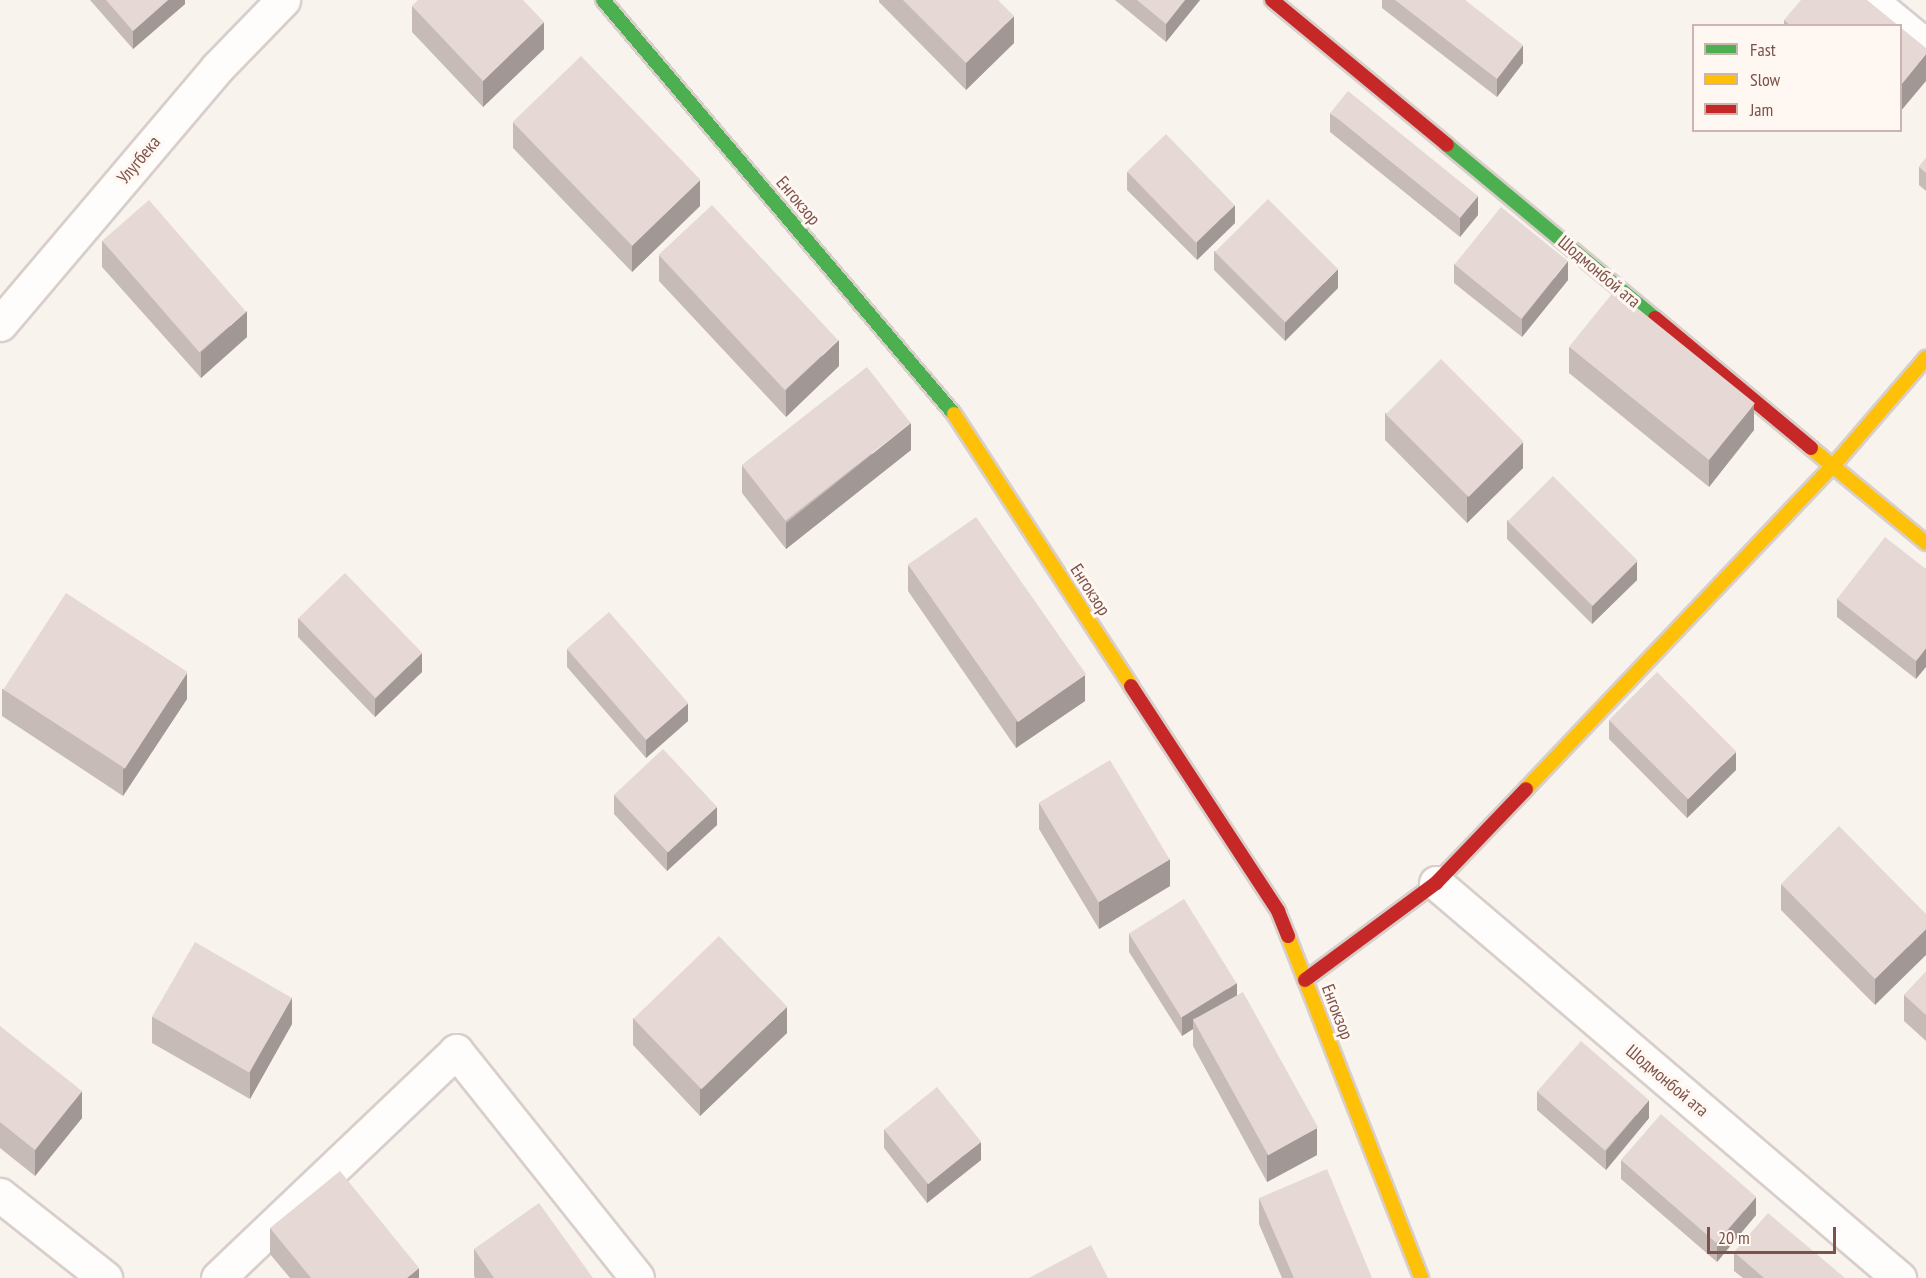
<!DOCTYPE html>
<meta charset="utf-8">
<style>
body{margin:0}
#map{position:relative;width:1926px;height:1278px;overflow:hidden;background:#f9f3ee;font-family:"PT Sans Narrow",sans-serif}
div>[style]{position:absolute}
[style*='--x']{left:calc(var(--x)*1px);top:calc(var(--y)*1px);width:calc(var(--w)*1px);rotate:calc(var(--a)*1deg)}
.roads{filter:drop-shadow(2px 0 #d8ceca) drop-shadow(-2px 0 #d8ceca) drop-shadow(0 2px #d8ceca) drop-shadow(0 -2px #d8ceca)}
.street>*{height:33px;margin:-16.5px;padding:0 16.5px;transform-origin:16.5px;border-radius:16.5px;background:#fefdfc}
.fast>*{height:14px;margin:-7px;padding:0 7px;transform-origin:7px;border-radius:7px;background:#4caf50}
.slow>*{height:14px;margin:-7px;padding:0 7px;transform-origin:7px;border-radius:7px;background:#ffc107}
.jam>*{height:14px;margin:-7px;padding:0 7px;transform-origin:7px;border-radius:7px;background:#c62828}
.wall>*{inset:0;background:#c6bbb7}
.shaded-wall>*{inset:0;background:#a19895}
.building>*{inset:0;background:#e6d9d5;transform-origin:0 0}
span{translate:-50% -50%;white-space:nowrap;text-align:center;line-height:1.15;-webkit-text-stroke:6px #fff7f1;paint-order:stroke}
.street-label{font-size:18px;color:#7c524a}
.legend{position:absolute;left:1692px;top:24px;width:210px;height:108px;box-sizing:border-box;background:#fff7f1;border:2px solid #cbb5ae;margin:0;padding:8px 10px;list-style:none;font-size:18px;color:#7c524a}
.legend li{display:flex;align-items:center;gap:12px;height:30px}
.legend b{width:30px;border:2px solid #cbb5ae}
.scale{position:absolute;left:1707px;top:1227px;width:129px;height:27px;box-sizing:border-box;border:3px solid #7c524a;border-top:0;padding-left:8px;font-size:18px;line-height:21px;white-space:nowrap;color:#7c524a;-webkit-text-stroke:4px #fff7f1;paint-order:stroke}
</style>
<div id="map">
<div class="roads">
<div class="street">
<div style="--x:1870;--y:0;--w:72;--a:39.4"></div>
<div style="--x:0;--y:324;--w:336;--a:-49.7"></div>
<div style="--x:217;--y:68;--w:95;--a:-45.9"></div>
<div style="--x:1436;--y:883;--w:609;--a:40.47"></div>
<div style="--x:0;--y:1195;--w:134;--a:38.3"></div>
<div style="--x:218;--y:1278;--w:329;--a:-43.6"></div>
<div style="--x:456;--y:1051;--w:290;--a:51.4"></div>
</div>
<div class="fast">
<div style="--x:603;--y:0;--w:543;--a:49.71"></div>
<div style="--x:1447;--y:145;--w:271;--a:39.8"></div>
</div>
<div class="slow">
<div style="--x:954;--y:414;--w:325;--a:56.9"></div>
<div style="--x:1811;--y:448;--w:149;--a:39.6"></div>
<div style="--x:1526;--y:789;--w:446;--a:-46.5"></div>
<div style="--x:1833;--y:466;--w:143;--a:-49.3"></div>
<div style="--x:1288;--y:936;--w:367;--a:68.7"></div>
</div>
<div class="jam">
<div style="--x:1272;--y:0;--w:227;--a:39.6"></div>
<div style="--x:1655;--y:318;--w:203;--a:39.8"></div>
<div style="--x:1131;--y:686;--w:269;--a:56.8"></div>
<div style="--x:1278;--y:911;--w:27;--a:68"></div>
<div style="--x:1305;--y:980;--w:163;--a:-36.5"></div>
<div style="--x:1436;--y:883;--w:130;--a:-46.2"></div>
</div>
</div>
<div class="wall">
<div style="clip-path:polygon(90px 0,185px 0,185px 4px,133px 49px)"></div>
<div style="clip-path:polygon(879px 0,998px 0,1014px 43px,966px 90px,879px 2px)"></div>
<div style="clip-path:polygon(1115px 0,1200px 0,1166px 42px)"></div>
<div style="clip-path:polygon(1382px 0,1465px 0,1523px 63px,1497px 97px,1382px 8px)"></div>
<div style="clip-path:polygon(412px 6px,544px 49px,483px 107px,412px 32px)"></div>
<div style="clip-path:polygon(1784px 20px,1899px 26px,1784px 26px)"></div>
<div style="clip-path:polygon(1330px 113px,1478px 215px,1460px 237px,1330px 132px)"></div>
<div style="clip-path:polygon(513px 122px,700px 206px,632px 272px,513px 148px)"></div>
<div style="clip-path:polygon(1926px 158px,1926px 191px,1919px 185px,1919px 167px)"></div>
<div style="clip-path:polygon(1127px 172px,1235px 223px,1197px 260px,1127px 190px)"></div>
<div style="clip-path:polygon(102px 241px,247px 337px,201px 378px,102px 267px)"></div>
<div style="clip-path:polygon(1214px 251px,1338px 288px,1285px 341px,1214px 270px)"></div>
<div style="clip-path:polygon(659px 255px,839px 366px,786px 417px,659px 281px)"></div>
<div style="clip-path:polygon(1454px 264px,1568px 280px,1522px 337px,1454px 283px)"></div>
<div style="clip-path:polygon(1569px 347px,1754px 430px,1709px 487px,1569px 373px)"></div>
<div style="clip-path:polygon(1385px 413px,1523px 468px,1467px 523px,1385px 440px)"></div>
<div style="clip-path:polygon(911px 450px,786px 549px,742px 493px,742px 466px)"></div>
<div style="clip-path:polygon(1507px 520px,1637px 580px,1592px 624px,1507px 539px)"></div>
<div style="clip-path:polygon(908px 565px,1085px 701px,1016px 748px,908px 591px)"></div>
<div style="clip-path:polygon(1926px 569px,1916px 679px,1837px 617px,1837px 599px)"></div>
<div style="clip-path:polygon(298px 618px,422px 672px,375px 717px,298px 637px)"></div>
<div style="clip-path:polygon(567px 649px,688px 721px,646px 758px,567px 667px)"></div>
<div style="clip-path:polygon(2px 689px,187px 699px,123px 796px,2px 716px)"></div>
<div style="clip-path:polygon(1609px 720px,1736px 770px,1687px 818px,1609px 739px)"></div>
<div style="clip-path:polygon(614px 795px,717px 825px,667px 871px,614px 814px)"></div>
<div style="clip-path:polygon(1039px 803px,1170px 886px,1099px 929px,1039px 829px)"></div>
<div style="clip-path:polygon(1781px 884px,1926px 914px,1875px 1005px,1781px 910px)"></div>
<div style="clip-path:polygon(1129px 933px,1237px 995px,1317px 1155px,1267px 1182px,1193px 1046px,1193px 1029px,1182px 1036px,1129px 952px)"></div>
<div style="clip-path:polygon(1926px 972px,1926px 1041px,1904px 1021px,1904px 995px)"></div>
<div style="clip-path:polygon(152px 1017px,292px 1024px,250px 1099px,152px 1043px)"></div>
<div style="clip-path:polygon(633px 1018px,787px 1033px,700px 1116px,633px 1045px)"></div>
<div style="clip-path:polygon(0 1026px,82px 1118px,35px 1176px,0 1148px)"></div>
<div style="clip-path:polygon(1537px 1091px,1649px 1118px,1606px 1170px,1537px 1110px)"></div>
<div style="clip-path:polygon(884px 1129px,981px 1160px,927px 1203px,884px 1148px)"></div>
<div style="clip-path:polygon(1621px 1160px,1756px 1215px,1717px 1262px,1621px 1179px)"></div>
<div style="clip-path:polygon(1259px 1198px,1372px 1278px,1282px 1278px,1259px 1224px)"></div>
<div style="clip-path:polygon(270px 1228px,419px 1278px,290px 1278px,270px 1254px)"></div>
<div style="clip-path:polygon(474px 1249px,593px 1278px,475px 1278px,474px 1276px)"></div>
<div style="clip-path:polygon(1734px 1252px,1845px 1278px,1743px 1278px,1734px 1271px)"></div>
</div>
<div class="shaded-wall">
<div style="clip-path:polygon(168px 0,185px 0,185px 4px,133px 49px,133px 31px)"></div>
<div style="clip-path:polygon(1185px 0,1200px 0,1166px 42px,1166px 24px)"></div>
<div style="clip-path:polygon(1014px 16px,1014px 43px,966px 90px,966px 63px)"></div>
<div style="clip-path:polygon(544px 22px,544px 49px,483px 107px,483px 81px)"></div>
<div style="clip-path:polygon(1523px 45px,1523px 63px,1497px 97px,1497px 79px)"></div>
<div style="clip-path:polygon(1926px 54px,1926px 81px,1900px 112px,1900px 86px)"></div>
<div style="clip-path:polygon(700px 180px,700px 206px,632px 272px,632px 246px)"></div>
<div style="clip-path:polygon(1478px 196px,1478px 215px,1460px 237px,1460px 218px)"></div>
<div style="clip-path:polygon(1235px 205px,1235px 223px,1197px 260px,1197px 242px)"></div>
<div style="clip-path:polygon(1568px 261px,1568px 280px,1522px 337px,1522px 319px)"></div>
<div style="clip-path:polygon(1338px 269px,1338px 288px,1285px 341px,1285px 323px)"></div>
<div style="clip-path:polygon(247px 311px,247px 337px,201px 378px,201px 352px)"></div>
<div style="clip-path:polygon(839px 340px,839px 366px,786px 417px,786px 390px)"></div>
<div style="clip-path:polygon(1754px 404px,1754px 430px,1709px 487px,1709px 460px)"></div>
<div style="clip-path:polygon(911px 423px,911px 450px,786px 549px,786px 523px)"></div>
<div style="clip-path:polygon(1523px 442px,1523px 468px,1467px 523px,1467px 497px)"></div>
<div style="clip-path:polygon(1637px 561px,1637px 580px,1592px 624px,1592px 606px)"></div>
<div style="clip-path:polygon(1926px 648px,1926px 667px,1916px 679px,1916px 661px)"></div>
<div style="clip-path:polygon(422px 653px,422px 672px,375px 717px,375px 699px)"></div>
<div style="clip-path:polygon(187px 673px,187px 699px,123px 796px,123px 770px)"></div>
<div style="clip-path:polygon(1085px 675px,1085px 701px,1016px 748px,1016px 722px)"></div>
<div style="clip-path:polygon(688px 703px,688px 721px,646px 758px,646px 739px)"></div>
<div style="clip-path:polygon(1736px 752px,1736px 770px,1687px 818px,1687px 800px)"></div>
<div style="clip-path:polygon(717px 807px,717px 825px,667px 871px,667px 852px)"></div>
<div style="clip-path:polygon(1170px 859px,1170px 886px,1099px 929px,1099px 902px)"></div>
<div style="clip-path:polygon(1926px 929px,1926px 955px,1875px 1005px,1875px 979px)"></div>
<div style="clip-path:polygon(1237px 983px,1237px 1002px,1193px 1019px,1193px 1029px,1182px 1036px,1182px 1017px)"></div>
<div style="clip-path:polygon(292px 997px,292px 1024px,250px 1099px,250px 1072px)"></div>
<div style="clip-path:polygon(787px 1007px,787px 1033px,700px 1116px,700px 1089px)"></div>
<div style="clip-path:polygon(82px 1091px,82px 1118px,35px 1176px,35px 1150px)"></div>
<div style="clip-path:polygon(1649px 1100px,1649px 1118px,1606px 1170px,1606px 1151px)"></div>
<div style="clip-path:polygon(1317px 1128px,1317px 1155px,1267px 1182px,1267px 1155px)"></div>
<div style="clip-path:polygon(981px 1142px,981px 1160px,927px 1203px,927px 1184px)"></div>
<div style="clip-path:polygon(1756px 1197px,1756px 1215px,1717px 1262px,1717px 1243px)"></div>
<div style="clip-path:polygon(419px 1268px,419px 1278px,407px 1278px)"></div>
</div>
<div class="building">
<div style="clip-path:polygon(106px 0,168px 0,133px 31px)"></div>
<div style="clip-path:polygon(418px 0,523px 0,544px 22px,483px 81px,412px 6px)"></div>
<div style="clip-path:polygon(903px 0,998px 0,1014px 16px,966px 63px)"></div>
<div style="clip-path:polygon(1137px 0,1185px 0,1166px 24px)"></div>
<div style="clip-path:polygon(1395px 0,1465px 0,1523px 45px,1497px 79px)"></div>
<div style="clip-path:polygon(1801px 0,1867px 0,1899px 26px,1791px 26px,1784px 20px)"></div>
<div style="clip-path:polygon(1900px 27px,1926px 48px,1926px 54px,1900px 86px)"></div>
<div style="left:581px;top:56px;width:172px;height:95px;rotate:46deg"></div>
<div style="left:1348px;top:91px;width:167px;height:28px;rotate:39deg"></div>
<div style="left:1166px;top:134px;width:99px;height:54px;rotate:46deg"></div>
<div style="clip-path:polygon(1926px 158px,1926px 173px,1919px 167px)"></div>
<div style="left:1268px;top:199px;width:99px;height:75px;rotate:45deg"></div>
<div style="left:149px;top:200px;width:148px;height:62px;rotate:49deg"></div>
<div style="left:712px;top:205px;width:185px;height:73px;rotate:47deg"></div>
<div style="left:1501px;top:207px;width:86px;height:74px;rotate:39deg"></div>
<div style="left:1615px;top:290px;width:180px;height:73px;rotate:39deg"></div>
<div style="left:1441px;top:359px;width:117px;height:78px;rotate:45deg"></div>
<div style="left:867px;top:367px;width:71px;height:159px;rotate:52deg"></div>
<div style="left:1553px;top:476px;width:120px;height:64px;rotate:45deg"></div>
<div style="left:976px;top:517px;width:192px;height:83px;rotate:55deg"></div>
<div style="clip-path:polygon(1885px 537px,1926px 569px,1926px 648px,1916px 661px,1837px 599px)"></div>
<div style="left:345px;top:573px;width:111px;height:65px;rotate:46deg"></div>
<div style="left:66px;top:593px;width:145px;height:115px;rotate:33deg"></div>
<div style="left:609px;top:612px;width:121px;height:56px;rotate:49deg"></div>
<div style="left:1657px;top:672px;width:112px;height:68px;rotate:45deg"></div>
<div style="left:663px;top:749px;width:79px;height:67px;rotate:47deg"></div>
<div style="left:1110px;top:760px;width:116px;height:83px;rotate:59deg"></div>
<div style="clip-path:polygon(1839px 826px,1926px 914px,1926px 929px,1875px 979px,1781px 884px)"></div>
<div style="left:1184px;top:899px;width:99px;height:65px;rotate:58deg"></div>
<div style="left:719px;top:936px;width:98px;height:119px;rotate:46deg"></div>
<div style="left:195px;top:942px;width:112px;height:86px;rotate:30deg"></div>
<div style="clip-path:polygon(1926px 972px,1926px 1015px,1904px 995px)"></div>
<div style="left:1243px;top:992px;width:155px;height:57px;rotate:61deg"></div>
<div style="clip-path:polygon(0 1026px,82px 1091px,35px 1150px,0 1122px)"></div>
<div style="left:1581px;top:1041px;width:90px;height:67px;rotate:41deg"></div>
<div style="left:937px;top:1087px;width:70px;height:68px;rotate:51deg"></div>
<div style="left:1661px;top:1114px;width:126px;height:61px;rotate:41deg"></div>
<div style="clip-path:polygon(1327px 1169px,1372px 1278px,1294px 1278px,1259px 1198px)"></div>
<div style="clip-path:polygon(340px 1171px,419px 1268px,407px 1278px,311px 1278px,270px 1228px)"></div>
<div style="clip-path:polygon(539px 1203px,593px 1278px,494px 1278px,474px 1249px)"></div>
<div style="clip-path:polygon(1768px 1213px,1845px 1278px,1764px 1278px,1734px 1252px)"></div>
<div style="clip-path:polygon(1091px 1245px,1108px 1278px,1029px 1278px)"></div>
</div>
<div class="street-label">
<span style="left:139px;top:160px;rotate:-50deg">Улугбека</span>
<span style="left:798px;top:201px;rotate:50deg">Енгокзор</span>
<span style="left:1599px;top:272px;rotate:40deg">Шодмонбой ата</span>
<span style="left:1090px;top:590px;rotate:57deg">Енгокзор</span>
<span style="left:1337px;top:1012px;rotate:69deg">Енгокзор</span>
<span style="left:1667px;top:1081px;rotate:40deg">Шодмонбой ата</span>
</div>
<ul class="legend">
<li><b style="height:8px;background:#4caf50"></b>Fast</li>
<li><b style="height:8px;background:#ffc107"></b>Slow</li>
<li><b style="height:8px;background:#c62828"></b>Jam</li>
</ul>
<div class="scale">20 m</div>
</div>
